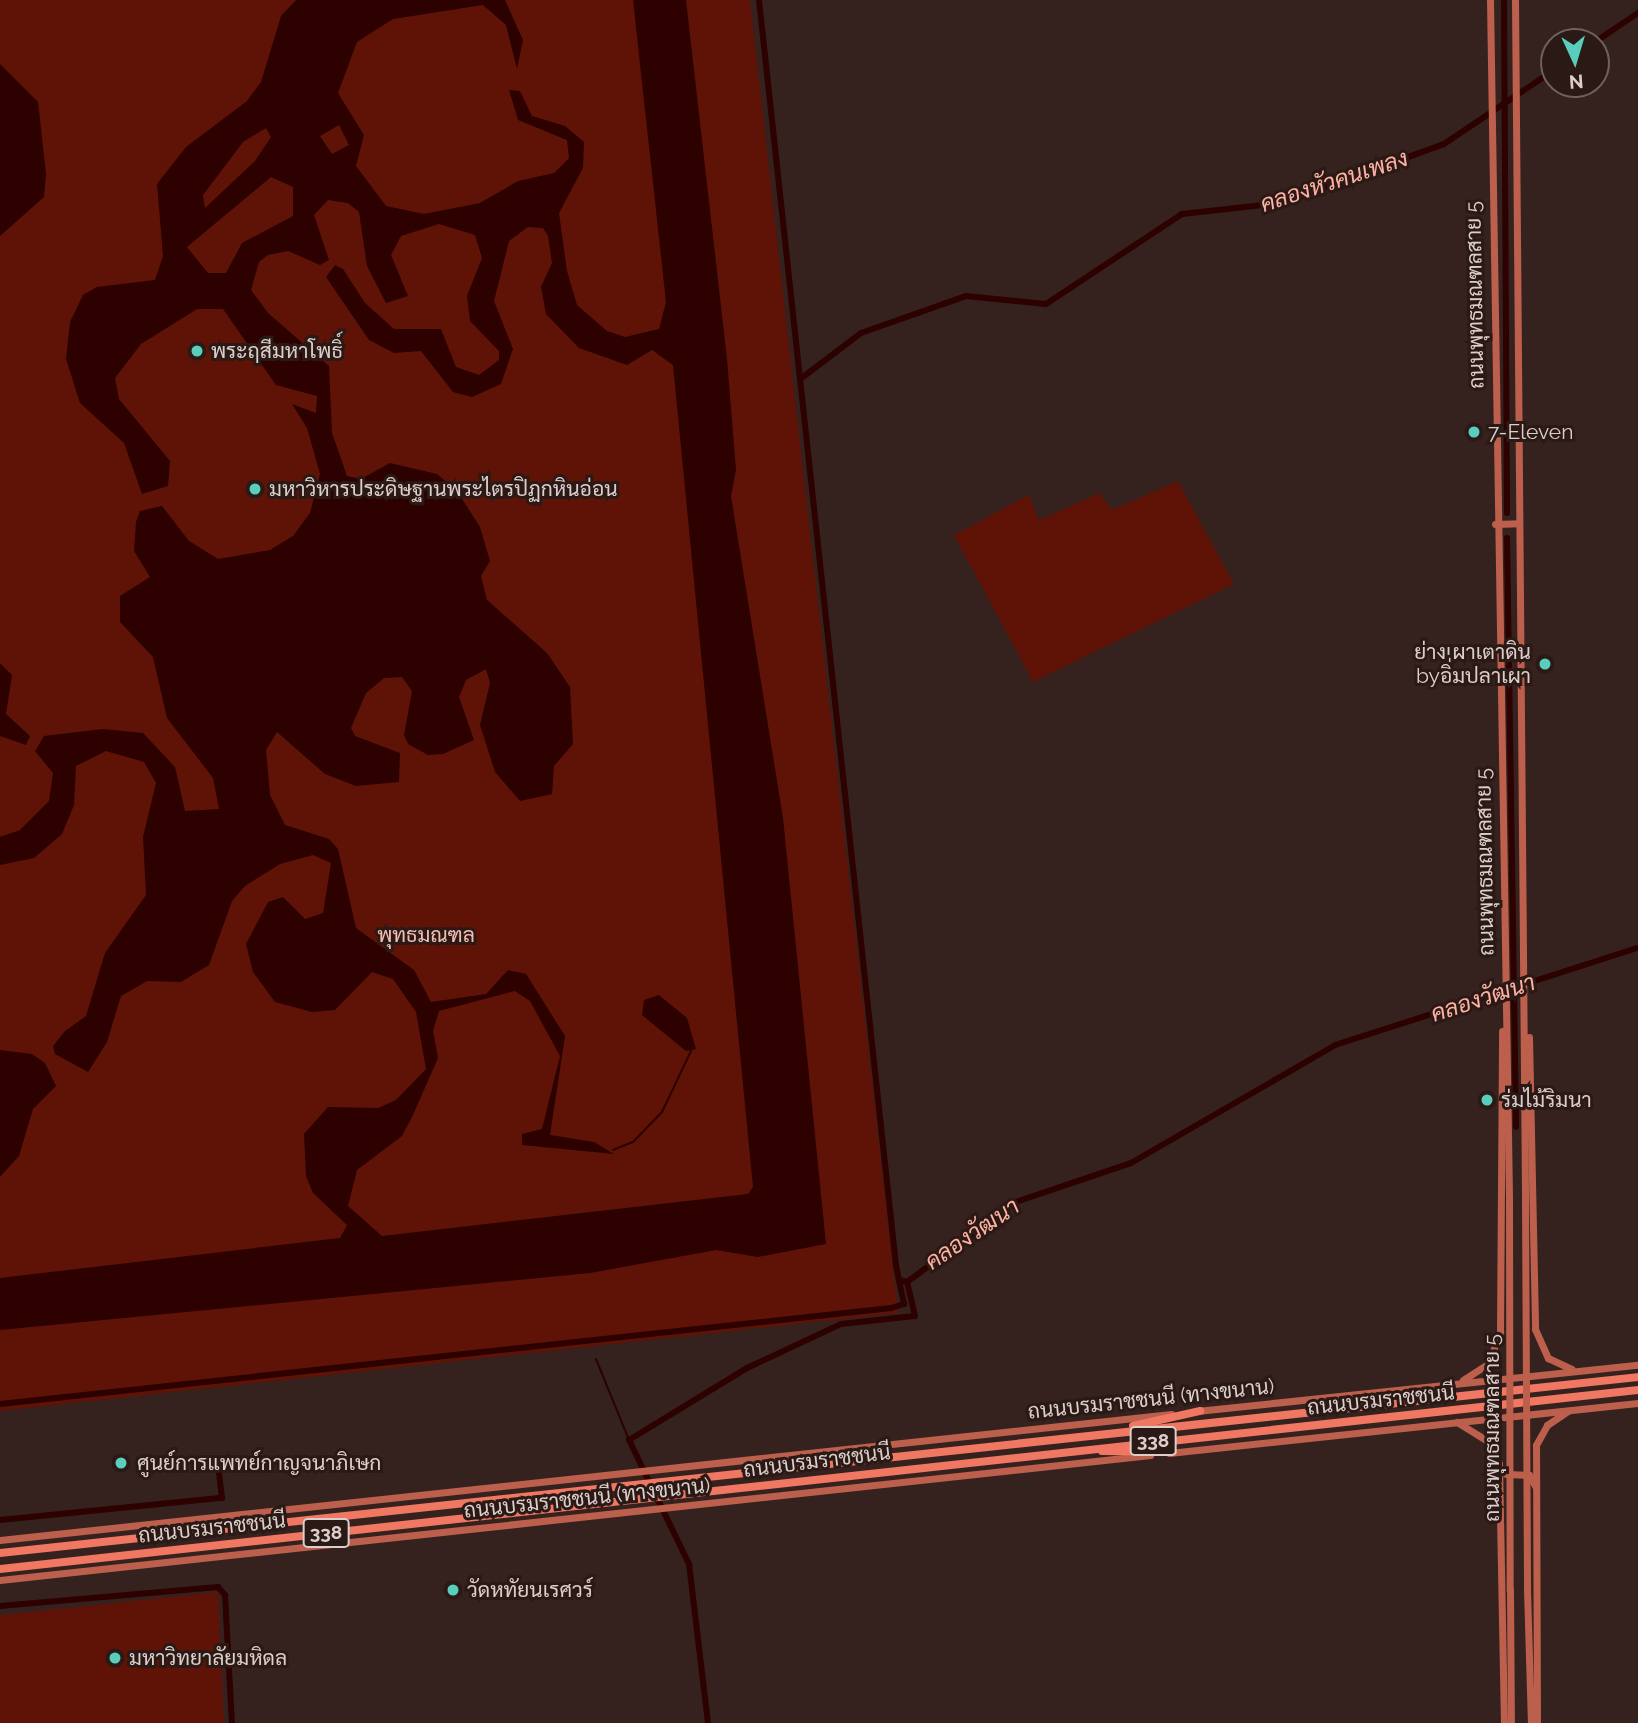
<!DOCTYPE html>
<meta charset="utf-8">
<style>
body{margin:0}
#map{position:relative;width:1638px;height:1723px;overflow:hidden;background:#35221e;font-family:Raleway,Sarabun,sans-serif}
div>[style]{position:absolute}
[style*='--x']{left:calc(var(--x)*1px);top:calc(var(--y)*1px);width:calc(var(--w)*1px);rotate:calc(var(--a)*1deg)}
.green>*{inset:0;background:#5f1307}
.water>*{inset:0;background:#2c0100}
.stream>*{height:2px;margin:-1px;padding:0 1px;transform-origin:1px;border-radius:1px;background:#2c0100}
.canal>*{height:6px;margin:-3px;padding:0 3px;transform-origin:3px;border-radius:3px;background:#2c0100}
.secondary>*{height:7px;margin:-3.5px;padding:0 3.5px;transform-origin:3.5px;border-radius:3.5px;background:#bd5f4d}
.trunk>*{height:8px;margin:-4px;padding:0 4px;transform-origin:4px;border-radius:4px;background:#f07862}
.secondary-bridge>*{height:7px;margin:-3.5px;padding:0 3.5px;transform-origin:3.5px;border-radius:3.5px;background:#bd5f4d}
.dots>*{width:19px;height:19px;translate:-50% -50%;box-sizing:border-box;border:4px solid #2b1915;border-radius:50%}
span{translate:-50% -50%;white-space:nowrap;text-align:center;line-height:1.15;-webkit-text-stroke:6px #2b1915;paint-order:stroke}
.shield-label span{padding:2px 5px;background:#2b1915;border:2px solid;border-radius:5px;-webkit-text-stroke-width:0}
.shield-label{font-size:19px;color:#dbcecb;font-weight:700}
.street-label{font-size:21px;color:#dbcecb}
.poi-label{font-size:21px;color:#dbcecb}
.left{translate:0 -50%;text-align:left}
.right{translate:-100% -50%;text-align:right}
.park-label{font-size:21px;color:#f2beb3}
.water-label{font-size:23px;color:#feb2a3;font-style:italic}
.north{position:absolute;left:1540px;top:28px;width:70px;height:70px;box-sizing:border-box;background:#2b1915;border:2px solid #71615e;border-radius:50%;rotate:176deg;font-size:19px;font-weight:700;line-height:28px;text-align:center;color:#dbcecb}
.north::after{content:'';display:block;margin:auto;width:24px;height:32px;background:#5acebd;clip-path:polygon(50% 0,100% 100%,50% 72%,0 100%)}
</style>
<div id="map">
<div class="green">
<div style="clip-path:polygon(0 0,750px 0,898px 1313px,0 1411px)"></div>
<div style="clip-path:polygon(1178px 481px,1234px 584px,1033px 682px,954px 535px,1029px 495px,1039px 520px,1100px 493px,1112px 510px)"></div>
<div style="clip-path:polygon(218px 1592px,224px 1723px,0 1723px,0 1615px)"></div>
</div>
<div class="water">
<div style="clip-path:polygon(evenodd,296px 0,505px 0,523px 40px,517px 69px,506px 25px,483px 5px,393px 19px,357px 42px,338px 93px,364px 135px,356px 166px,386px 206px,424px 214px,480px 203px,518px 181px,554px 173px,569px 158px,567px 140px,518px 120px,509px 90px,520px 91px,532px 116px,565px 126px,584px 142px,583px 168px,559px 213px,567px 271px,577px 305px,607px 331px,625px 337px,659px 329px,666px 302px,633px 0,686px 0,727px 359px,736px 470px,731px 496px,783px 818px,826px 1244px,758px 1257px,716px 1250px,590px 1273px,0 1330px,0 1278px,340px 1238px,347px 1225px,313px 1193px,306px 1176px,304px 1134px,328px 1107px,378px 1108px,396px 1100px,426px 1069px,416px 1012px,393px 979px,372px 972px,335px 1010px,312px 1012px,275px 1002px,253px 972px,246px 944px,268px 902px,283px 897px,305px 919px,323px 913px,331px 863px,313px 855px,280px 864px,245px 886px,232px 901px,209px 965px,181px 982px,147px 981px,121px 996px,107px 1042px,88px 1072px,55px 1054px,53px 1046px,65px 1031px,86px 1016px,105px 953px,146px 895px,143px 837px,156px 783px,144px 762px,106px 751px,76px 766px,74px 805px,62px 834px,34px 858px,0 865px,0 837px,20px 830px,49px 801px,53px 773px,35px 751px,44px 736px,103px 729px,143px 733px,175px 767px,185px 811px,219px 809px,213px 778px,167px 718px,153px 657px,120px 622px,120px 596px,150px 577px,134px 551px,136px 522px,140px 511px,162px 506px,189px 541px,218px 559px,270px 550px,293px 536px,310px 513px,320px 474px,307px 428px,292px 404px,316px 413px,317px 396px,276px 385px,223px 309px,197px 309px,141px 344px,115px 378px,119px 399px,170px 461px,168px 486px,142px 494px,124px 443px,80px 403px,66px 359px,70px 322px,83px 295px,97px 287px,155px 280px,163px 256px,157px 184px,186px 147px,247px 101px,261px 82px,281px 16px,296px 0,339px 125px,349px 145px,332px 154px,320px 136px,339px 125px,296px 0,266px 128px,271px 137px,255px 161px,205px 208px,203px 195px,243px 142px,266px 128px,296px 0,271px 177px,293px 187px,293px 216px,242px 243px,226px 273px,208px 273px,187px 247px,271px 177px,296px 0,328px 200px,348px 203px,359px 212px,367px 266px,386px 303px,408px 296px,391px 255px,401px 236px,439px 224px,475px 235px,482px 258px,467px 296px,470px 321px,499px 351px,499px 360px,479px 375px,456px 367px,441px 329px,394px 329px,365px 303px,343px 269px,335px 265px,326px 277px,369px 340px,394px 353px,421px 351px,453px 392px,472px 397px,501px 384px,513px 349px,494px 301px,509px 241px,528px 227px,543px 228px,548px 236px,552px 263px,541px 287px,546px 314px,579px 348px,627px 365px,652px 350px,673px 365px,753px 1187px,748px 1194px,382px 1236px,348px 1206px,357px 1170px,402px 1136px,413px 1115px,438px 1058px,433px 1031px,439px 1011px,515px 991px,530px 1001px,560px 1056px,542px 1129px,522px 1134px,522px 1145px,614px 1154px,594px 1142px,550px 1135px,565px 1036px,526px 974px,508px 970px,486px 994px,431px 1002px,414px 970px,356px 928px,338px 849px,329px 839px,285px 825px,270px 795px,266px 750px,277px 732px,325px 774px,356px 786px,399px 782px,400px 753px,355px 736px,351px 728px,366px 693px,384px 678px,402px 677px,412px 691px,404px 735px,408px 744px,428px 755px,443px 754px,474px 740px,459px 697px,466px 680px,486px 669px,490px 683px,480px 725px,495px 772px,520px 801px,552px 794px,554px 766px,573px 744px,570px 687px,547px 653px,487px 600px,481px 576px,490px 561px,480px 527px,457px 491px,437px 474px,390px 463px,361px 479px,347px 476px,332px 433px,329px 366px,268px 313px,251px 290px,259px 262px,268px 255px,288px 251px,320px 265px,329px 260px,314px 215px,328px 200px)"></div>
<div style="clip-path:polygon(0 64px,38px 102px,46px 174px,44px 197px,0 236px)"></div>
<div style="clip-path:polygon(0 663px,12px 675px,6px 714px,30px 736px,26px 745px,0 736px)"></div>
<div style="clip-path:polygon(659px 995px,687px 1018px,696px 1049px,686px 1051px,642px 1015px,644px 1000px)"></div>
<div style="clip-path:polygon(0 1050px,32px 1054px,45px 1063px,56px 1086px,33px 1109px,19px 1156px,0 1177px)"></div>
</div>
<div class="stream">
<div style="--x:613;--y:1150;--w:22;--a:-22"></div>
<div style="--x:633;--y:1142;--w:42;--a:-46"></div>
<div style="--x:662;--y:1112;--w:68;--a:-64.6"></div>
<div style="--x:596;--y:1359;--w:87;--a:67.8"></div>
</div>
<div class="canal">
<div style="--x:759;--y:0;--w:1272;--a:83.82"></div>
<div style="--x:896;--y:1265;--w:15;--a:79"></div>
<div style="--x:899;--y:1280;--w:8;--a:14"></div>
<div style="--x:1504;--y:0;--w:513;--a:89.66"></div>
<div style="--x:1595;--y:42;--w:52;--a:-34"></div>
<div style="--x:803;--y:377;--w:73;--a:-37.2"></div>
<div style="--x:861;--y:333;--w:111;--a:-19.4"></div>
<div style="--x:966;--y:296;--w:80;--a:5.7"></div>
<div style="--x:1046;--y:304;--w:163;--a:-33.5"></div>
<div style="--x:1182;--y:214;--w:101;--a:-6.3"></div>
<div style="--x:1282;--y:203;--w:172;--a:-20"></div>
<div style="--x:1444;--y:144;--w:133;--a:-33.9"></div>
<div style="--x:1507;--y:538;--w:589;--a:89.12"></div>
<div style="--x:0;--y:1404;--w:896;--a:-6.15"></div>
<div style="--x:891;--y:1308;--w:14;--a:-17"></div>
<div style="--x:904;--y:1304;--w:25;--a:-102"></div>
<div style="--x:0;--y:1520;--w:223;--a:-5.7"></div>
<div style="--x:222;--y:1498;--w:34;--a:-97"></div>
<div style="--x:0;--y:1606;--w:219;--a:-5"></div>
<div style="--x:218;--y:1587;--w:11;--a:49"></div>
<div style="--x:225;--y:1595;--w:128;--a:86.9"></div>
<div style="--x:708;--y:1723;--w:160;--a:-96.8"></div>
<div style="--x:689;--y:1564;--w:138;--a:-115.8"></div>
<div style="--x:629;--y:1440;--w:138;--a:-31.4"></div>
<div style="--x:747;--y:1368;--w:104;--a:-25.1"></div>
<div style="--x:841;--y:1324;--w:74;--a:-6.2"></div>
<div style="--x:915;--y:1316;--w:35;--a:-103"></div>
<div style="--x:907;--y:1282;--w:135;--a:-36.3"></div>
<div style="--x:1016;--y:1202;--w:121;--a:-18.7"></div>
<div style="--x:1131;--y:1163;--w:236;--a:-30"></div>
<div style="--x:1335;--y:1045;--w:318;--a:-17.8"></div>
</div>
<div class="secondary">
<div style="--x:1490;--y:0;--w:1200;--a:89.09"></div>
<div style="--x:1515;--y:0;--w:1200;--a:89.52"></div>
<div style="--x:1495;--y:524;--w:24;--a:-2"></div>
<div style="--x:1529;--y:1037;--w:292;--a:88.8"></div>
<div style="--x:1535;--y:1329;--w:32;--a:66"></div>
<div style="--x:1548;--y:1358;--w:26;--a:25"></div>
<div style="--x:1463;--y:1380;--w:30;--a:-33"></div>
<div style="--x:1488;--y:1364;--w:34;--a:-69"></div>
<div style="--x:1500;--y:1332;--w:301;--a:-89.6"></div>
<div style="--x:1197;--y:1411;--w:443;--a:-6"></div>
<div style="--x:1457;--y:1422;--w:36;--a:32"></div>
<div style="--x:1488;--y:1441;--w:25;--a:64"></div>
<div style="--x:1499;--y:1464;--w:259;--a:88.9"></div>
<div style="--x:1169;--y:1453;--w:472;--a:-6.1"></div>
<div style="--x:1506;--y:1474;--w:23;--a:2"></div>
<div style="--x:1529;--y:1475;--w:13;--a:61"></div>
<div style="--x:0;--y:1540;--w:1178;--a:-6.14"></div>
<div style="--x:0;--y:1580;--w:1157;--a:-6.2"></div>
<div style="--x:1510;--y:1590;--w:133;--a:89.6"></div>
<div style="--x:1527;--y:1590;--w:133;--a:88.3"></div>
<div style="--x:1537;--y:1723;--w:278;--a:-90.2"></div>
<div style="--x:1536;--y:1445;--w:23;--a:-61"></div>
<div style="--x:1547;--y:1425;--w:25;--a:-34"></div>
</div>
<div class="trunk">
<div style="--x:1133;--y:1426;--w:69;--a:-12.6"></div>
<div style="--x:1102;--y:1451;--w:71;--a:0.8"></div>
<div style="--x:0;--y:1553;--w:1647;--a:-6.13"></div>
<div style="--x:0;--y:1569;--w:1648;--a:-6.24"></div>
</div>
<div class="secondary-bridge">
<div style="--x:1509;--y:1200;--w:390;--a:89.9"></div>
<div style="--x:1525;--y:1200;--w:390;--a:89.7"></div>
</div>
<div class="dots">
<div style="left:197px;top:351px;background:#5acebd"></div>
<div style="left:1474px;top:432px;background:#5acebd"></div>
<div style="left:255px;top:489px;background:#5acebd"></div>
<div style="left:1545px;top:664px;background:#5acebd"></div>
<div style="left:1487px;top:1100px;background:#5acebd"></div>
<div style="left:121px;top:1463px;background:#5acebd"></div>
<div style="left:453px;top:1590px;background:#5acebd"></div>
<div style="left:115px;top:1658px;background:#5acebd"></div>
</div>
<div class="shield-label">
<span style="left:1153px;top:1441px">338</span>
<span style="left:326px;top:1533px">338</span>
</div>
<div class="street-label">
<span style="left:1475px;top:295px;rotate:-91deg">ถนนพุทธมณฑลสาย 5</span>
<span style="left:1485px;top:862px;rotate:-91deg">ถนนพุทธมณฑลสาย 5</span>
<span style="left:1151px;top:1399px;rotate:-6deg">ถนนบรมราชชนนี (ทางขนาน)</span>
<span style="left:1381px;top:1400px;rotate:-6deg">ถนนบรมราชชนนี</span>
<span style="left:1492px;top:1428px;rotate:-90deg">ถนนพุทธมณฑลสาย 5</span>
<span style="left:817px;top:1461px;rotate:-7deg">ถนนบรมราชชนนี</span>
<span style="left:587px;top:1498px;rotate:-6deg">ถนนบรมราชชนนี (ทางขนาน)</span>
<span style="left:212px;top:1528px;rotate:-6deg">ถนนบรมราชชนนี</span>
</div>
<div class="poi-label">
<span class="left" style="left:211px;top:351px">พระฤสีมหาโพธิ์</span>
<span class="left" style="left:1488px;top:432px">7-Eleven</span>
<span class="left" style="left:269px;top:489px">มหาวิหารประดิษฐานพระไตรปิฏกหินอ่อน</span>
<span class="right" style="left:1531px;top:664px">ย่างเผาเตาดิน<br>byอิ่มปลาเผา</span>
<span class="left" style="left:1501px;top:1100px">ร่มไม้ริมนา</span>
<span class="left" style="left:137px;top:1463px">ศูนย์การแพทย์กาญจนาภิเษก</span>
<span class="left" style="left:467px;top:1590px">วัดหทัยนเรศวร์</span>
<span class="left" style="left:129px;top:1658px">มหาวิทยาลัยมหิดล</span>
</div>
<div class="park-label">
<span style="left:426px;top:935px">พุทธมณฑล</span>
</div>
<div class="water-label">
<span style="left:1334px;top:181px;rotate:-18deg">คลองหัวคนเพลง</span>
<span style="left:1483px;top:998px;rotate:-18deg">คลองวัฒนา</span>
<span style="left:972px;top:1234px;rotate:-34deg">คลองวัฒนา</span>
</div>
<div class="north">N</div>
</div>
